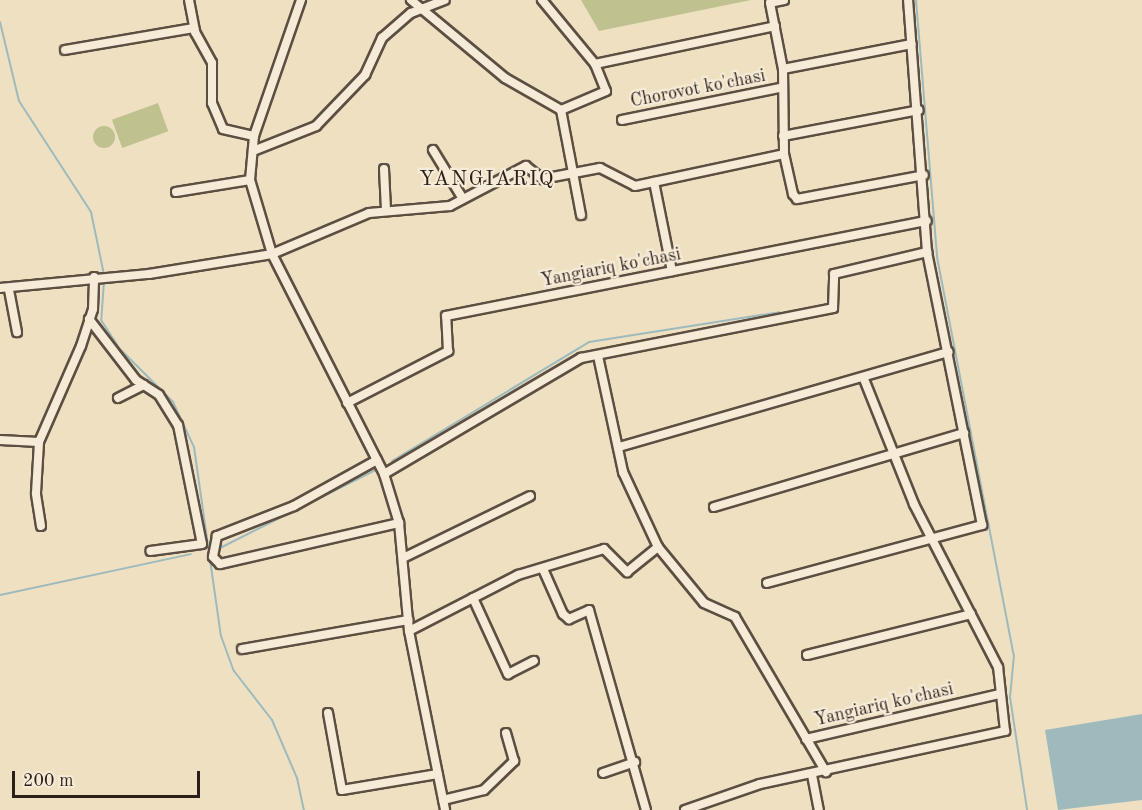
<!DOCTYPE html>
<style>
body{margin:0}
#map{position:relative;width:1142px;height:810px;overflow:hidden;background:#efe0c2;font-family:"Old Standard TT",serif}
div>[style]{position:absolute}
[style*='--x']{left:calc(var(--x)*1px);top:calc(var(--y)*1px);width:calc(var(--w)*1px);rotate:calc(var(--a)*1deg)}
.green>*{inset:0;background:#bfc18f;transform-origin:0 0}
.round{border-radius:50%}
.water>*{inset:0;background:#9ebabd}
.stream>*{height:2px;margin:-1px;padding:0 1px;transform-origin:1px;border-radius:1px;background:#9ebabd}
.roads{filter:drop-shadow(2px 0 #5d4e42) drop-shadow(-2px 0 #5d4e42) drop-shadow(0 2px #5d4e42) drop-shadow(0 -2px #5d4e42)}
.minor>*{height:8px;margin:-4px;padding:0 4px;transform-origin:4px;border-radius:4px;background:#f5ebd7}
span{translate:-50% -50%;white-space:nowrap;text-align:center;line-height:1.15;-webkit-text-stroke:4.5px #f5ebd7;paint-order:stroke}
.street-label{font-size:18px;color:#2c1e18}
.quarter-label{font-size:21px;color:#2c1e18;letter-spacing:1.5px}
.scale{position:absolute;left:12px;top:771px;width:188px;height:27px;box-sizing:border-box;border:3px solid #2c1e18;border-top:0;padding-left:8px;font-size:18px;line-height:21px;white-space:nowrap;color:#2c1e18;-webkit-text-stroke:4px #f5ebd7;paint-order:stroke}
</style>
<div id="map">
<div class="green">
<div style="clip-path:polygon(581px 0,751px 0,599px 31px)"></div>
<div style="left:158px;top:103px;width:30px;height:49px;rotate:70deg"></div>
<div class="round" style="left:93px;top:126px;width:22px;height:22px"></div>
</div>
<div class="water">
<div style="clip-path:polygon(1142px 714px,1142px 800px,1058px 810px,1045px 730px)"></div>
</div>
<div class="stream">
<div style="--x:916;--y:0;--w:258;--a:85.3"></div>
<div style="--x:937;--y:257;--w:405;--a:79.1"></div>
<div style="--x:1014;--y:655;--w:42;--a:95.4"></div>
<div style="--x:1010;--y:697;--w:114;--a:81.4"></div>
<div style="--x:0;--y:22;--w:81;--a:76.5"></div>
<div style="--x:19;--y:101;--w:132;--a:57"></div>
<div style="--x:91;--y:212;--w:64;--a:78.3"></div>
<div style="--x:104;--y:281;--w:39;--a:94"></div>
<div style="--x:101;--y:320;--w:35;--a:57"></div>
<div style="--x:120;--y:349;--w:75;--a:45"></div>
<div style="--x:173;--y:402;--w:50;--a:65"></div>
<div style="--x:194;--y:447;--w:191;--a:81.9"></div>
<div style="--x:221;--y:636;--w:37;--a:70"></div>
<div style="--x:234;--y:671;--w:62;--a:52.2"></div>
<div style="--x:272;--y:720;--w:63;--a:66.7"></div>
<div style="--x:297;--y:778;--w:33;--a:78"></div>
<div style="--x:392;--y:461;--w:230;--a:-31.1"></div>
<div style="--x:589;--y:342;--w:193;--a:-8.9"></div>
<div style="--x:216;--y:550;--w:179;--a:-26.6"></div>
<div style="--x:0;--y:595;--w:195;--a:-12.1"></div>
</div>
<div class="roads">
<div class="minor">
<div style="--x:189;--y:0;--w:33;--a:79"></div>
<div style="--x:195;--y:32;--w:35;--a:61"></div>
<div style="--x:212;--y:63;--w:40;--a:90"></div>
<div style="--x:212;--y:103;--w:28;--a:67"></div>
<div style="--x:223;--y:129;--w:32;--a:13"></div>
<div style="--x:301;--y:0;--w:144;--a:109.1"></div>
<div style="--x:254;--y:136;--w:44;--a:95.2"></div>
<div style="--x:250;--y:180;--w:77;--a:73.4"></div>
<div style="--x:272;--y:254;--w:247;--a:63"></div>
<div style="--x:384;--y:474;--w:51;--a:73"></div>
<div style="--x:399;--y:523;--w:108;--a:84.7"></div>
<div style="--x:409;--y:631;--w:183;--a:78.6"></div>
<div style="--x:411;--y:0;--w:122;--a:39.7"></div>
<div style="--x:505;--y:78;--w:64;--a:29.7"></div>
<div style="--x:542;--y:0;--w:83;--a:50.4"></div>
<div style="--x:595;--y:64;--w:29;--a:68"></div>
<div style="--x:606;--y:91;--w:49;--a:157.1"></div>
<div style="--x:784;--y:0;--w:14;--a:168"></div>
<div style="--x:770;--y:3;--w:67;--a:78.9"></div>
<div style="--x:783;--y:69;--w:85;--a:89.3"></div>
<div style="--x:784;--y:154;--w:41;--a:77.3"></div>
<div style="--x:793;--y:194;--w:6;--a:51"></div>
<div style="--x:797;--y:199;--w:129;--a:-10.7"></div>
<div style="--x:65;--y:50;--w:131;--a:-9.7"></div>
<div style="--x:595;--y:64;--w:184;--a:-11.9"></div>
<div style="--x:783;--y:69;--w:131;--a:-11"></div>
<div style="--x:561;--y:110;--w:107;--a:79.2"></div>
<div style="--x:622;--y:120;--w:160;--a:-11.5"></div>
<div style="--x:783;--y:136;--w:138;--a:-10.8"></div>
<div style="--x:433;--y:150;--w:57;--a:58.5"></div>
<div style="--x:253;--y:151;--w:68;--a:-21.6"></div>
<div style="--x:316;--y:126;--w:71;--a:-46.1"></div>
<div style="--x:365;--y:75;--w:41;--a:-65.3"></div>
<div style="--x:382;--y:38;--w:38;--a:-41"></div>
<div style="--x:411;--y:13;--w:36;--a:-21"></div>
<div style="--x:384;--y:169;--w:41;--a:87.2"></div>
<div style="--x:654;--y:182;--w:91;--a:78.6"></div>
<div style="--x:176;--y:192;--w:75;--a:-9.2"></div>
<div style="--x:0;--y:288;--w:150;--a:-5.4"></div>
<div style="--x:149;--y:274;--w:125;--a:-9.2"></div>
<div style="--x:272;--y:254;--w:105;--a:-22.9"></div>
<div style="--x:369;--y:213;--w:81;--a:-4.9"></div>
<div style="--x:450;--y:206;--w:86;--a:-27.8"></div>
<div style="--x:526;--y:166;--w:21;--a:39"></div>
<div style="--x:542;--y:179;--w:59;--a:-10.7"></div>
<div style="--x:600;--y:168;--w:39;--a:27"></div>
<div style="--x:635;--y:186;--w:152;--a:-12.1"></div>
<div style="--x:9;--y:290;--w:43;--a:79.2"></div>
<div style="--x:89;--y:319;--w:77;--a:52.4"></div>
<div style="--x:136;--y:380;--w:27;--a:33"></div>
<div style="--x:159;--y:395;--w:36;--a:58"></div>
<div style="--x:178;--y:425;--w:121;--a:78.6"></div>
<div style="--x:202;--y:544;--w:52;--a:172.3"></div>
<div style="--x:598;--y:356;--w:119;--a:77.8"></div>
<div style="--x:623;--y:472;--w:83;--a:65"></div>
<div style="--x:658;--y:547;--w:72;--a:50.6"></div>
<div style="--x:704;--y:603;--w:34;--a:24"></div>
<div style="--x:735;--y:617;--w:180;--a:59.6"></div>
<div style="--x:118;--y:398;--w:29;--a:-27"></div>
<div style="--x:347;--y:403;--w:114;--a:-27.2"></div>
<div style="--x:448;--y:351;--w:35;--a:-93"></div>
<div style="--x:446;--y:316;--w:490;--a:-11.2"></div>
<div style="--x:0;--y:440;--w:39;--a:3"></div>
<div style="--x:619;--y:447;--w:343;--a:-16.1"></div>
<div style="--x:377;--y:460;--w:95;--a:151"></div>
<div style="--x:294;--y:506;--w:83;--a:158.7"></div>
<div style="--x:217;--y:536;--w:21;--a:101"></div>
<div style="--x:213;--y:557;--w:10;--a:45"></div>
<div style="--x:220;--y:564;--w:184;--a:-12.9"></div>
<div style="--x:384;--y:474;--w:229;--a:-30.5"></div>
<div style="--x:581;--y:358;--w:257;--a:-11.2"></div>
<div style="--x:833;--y:308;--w:34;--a:-88"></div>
<div style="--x:834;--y:274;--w:96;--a:-13.3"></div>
<div style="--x:714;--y:507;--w:261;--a:-16.5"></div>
<div style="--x:41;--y:526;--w:33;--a:-99"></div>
<div style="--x:36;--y:493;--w:51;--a:-86.6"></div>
<div style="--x:39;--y:442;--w:105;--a:-66.4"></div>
<div style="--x:81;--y:346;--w:39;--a:-72"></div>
<div style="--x:93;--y:309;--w:32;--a:-88"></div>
<div style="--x:405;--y:557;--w:139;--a:-26"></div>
<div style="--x:543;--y:569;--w:49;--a:66"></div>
<div style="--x:563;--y:614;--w:8;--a:40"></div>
<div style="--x:569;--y:619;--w:22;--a:-24"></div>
<div style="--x:589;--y:610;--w:208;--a:74.1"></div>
<div style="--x:767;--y:583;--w:223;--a:-15.1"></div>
<div style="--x:982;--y:525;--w:278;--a:-101.4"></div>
<div style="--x:927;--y:252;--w:253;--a:-94.3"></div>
<div style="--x:473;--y:598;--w:84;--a:65.3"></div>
<div style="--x:508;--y:674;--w:29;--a:-27"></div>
<div style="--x:409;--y:631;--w:123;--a:-27.2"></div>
<div style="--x:518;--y:575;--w:90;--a:-16.8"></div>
<div style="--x:604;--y:549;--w:33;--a:45"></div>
<div style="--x:627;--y:572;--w:40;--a:-39"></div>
<div style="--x:242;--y:649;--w:169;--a:-9.9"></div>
<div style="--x:807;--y:655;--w:169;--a:-14"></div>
<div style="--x:328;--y:713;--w:78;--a:79.7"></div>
<div style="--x:342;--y:790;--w:97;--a:-9.5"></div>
<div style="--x:806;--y:739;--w:198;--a:-13.1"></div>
<div style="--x:603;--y:773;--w:34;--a:-19"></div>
<div style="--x:812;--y:775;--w:36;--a:79"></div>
<div style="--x:443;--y:800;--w:42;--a:-13.7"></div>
<div style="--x:484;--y:790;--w:42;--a:-44"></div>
<div style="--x:514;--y:761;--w:29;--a:-106"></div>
<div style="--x:685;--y:810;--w:79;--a:-19.1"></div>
<div style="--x:760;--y:784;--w:251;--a:-12.2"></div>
<div style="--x:1005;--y:731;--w:64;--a:-96.2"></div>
<div style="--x:998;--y:667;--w:183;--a:-117.3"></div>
<div style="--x:914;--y:504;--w:135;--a:-111.8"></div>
</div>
</div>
<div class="street-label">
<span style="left:698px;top:89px;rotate:-11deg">Chorovot ko'chasi</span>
<span style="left:611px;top:268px;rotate:-11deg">Yangiariq ko'chasi</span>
<span style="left:884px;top:705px;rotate:-13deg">Yangiariq ko'chasi</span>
</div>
<div class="quarter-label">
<span style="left:487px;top:180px">YANGIARIQ</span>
</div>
<div class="scale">200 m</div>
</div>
